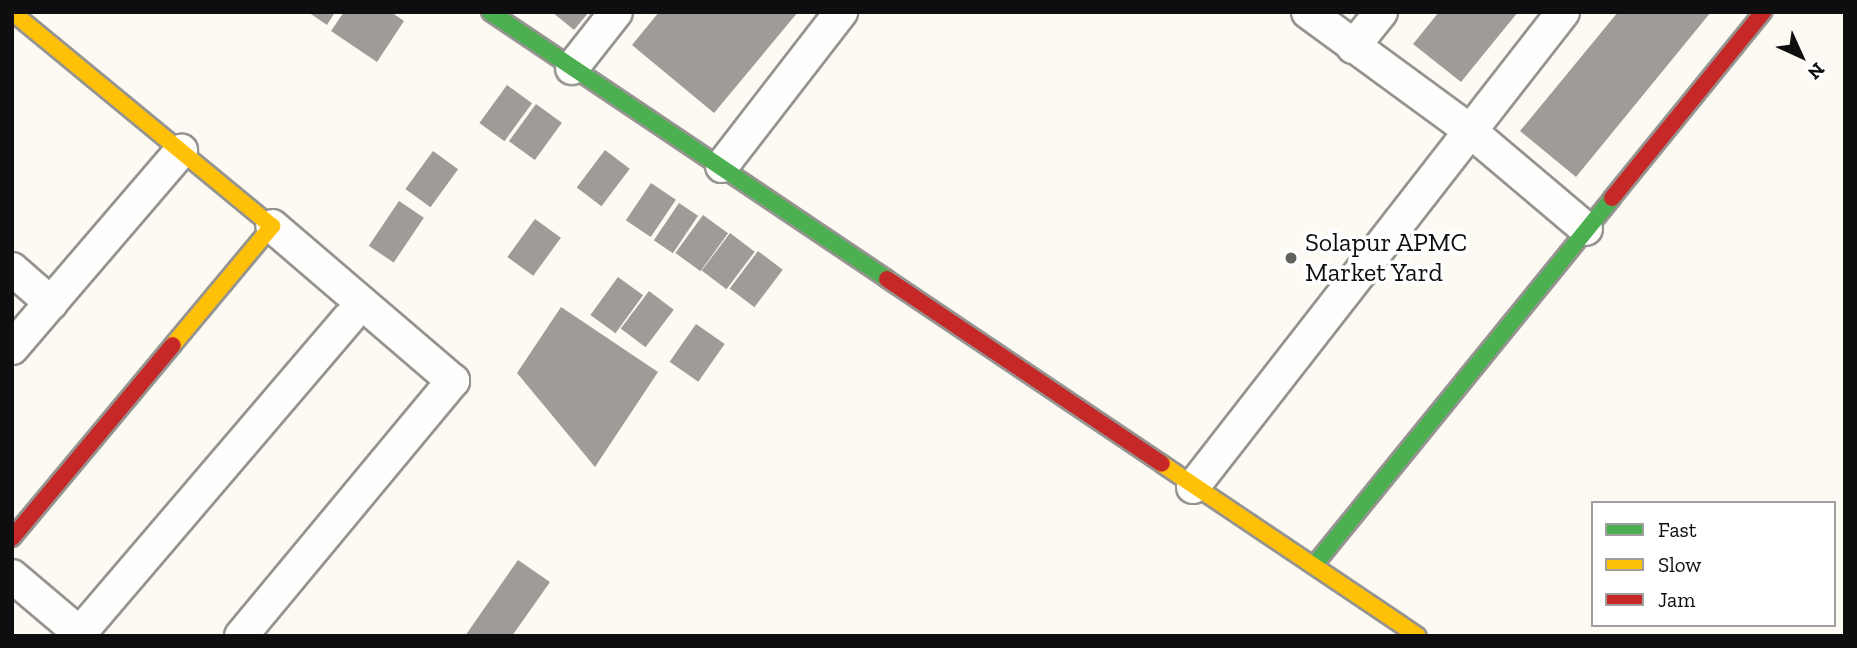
<!DOCTYPE html>
<style>
body{margin:0}
#map{position:relative;width:1857px;height:648px;overflow:hidden;background:#fcfaf2;font-family:"Zilla Slab",serif}
div>[style]{position:absolute}
[style*='--x']{left:calc(var(--x)*1px);top:calc(var(--y)*1px);width:calc(var(--w)*1px);rotate:calc(var(--a)*1deg)}
.building>*{inset:0;background:#9f9c98;transform-origin:0 0}
.roads{filter:drop-shadow(2px 0 #959491) drop-shadow(-2px 0 #959491) drop-shadow(0 2px #959491) drop-shadow(0 -2px #959491)}
.street>*{height:32px;margin:-16px;padding:0 16px;transform-origin:16px;border-radius:16px;background:#fffefd}
.fast>*{height:16px;margin:-8px;padding:0 8px;transform-origin:8px;border-radius:8px;background:#4caf50}
.slow>*{height:16px;margin:-8px;padding:0 8px;transform-origin:8px;border-radius:8px;background:#ffc107}
.jam>*{height:16px;margin:-8px;padding:0 8px;transform-origin:8px;border-radius:8px;background:#c62828}
.dots>*{width:19px;height:19px;translate:-50% -50%;box-sizing:border-box;border:4px solid #fff;border-radius:50%}
span{translate:-50% -50%;white-space:nowrap;text-align:center;line-height:1.15;-webkit-text-stroke:7px #fff;paint-order:stroke}
.poi-label{font-size:26px;color:#0e0e0e}
.left{translate:0 -50%;text-align:left}
.frame{position:absolute;inset:0;border:14px solid #0e0e0e;pointer-events:none}
.legend{position:absolute;left:1591px;top:501px;width:245px;height:126px;box-sizing:border-box;background:#fff;border:2px solid #9f9f9f;margin:0;padding:9px 12px;list-style:none;font-size:21px;color:#0e0e0e}
.legend li{display:flex;align-items:center;gap:14px;height:35px}
.legend b{width:35px;border:2px solid #9f9f9f}
.north{position:absolute;left:1766px;top:21px;width:70px;height:70px;-webkit-text-stroke:5px #fff;paint-order:stroke;rotate:135deg;font-size:19px;font-weight:700;line-height:28px;text-align:center;color:#0e0e0e}
.north::after{content:'';display:block;margin:auto;width:24px;height:32px;background:#0e0e0e;clip-path:polygon(50% 0,100% 100%,50% 72%,0 100%)}
</style>
<div id="map">
<div class="building">
<div style="clip-path:polygon(308px 12px,335px 12px,327px 25px)"></div>
<div style="clip-path:polygon(344px 12px,391px 12px,404px 21px,377px 62px,331px 31px)"></div>
<div style="clip-path:polygon(552px 12px,589px 12px,574px 30px)"></div>
<div style="clip-path:polygon(659px 12px,798px 12px,714px 113px,632px 45px)"></div>
<div style="clip-path:polygon(1439px 12px,1518px 12px,1461px 82px,1413px 44px)"></div>
<div style="clip-path:polygon(1618px 12px,1711px 12px,1576px 177px,1520px 131px)"></div>
<div style="left:507px;top:85px;width:31px;height:47px;rotate:36deg"></div>
<div style="left:536px;top:104px;width:32px;height:46px;rotate:36deg"></div>
<div style="left:605px;top:150px;width:31px;height:47px;rotate:37deg"></div>
<div style="left:433px;top:151px;width:31px;height:47px;rotate:36deg"></div>
<div style="left:651px;top:183px;width:30px;height:45px;rotate:34deg"></div>
<div style="left:399px;top:201px;width:30px;height:54px;rotate:34deg"></div>
<div style="left:679px;top:203px;width:23px;height:45px;rotate:34deg"></div>
<div style="left:703px;top:215px;width:31px;height:47px;rotate:36deg"></div>
<div style="left:535px;top:219px;width:32px;height:47px;rotate:36deg"></div>
<div style="left:730px;top:233px;width:31px;height:47px;rotate:37deg"></div>
<div style="left:758px;top:251px;width:31px;height:47px;rotate:37deg"></div>
<div style="left:618px;top:277px;width:31px;height:47px;rotate:36deg"></div>
<div style="left:649px;top:291px;width:31px;height:47px;rotate:37deg"></div>
<div style="clip-path:polygon(561px 307px,658px 372px,595px 467px,517px 373px)"></div>
<div style="left:696px;top:324px;width:35px;height:46px;rotate:35deg"></div>
<div style="clip-path:polygon(518px 560px,550px 582px,512px 636px,465px 636px)"></div>
</div>
<div class="roads">
<div class="street">
<div style="--x:1308;--y:12;--w:200;--a:36.2"></div>
<div style="--x:1469;--y:130;--w:153;--a:40.2"></div>
<div style="--x:1353;--y:47;--w:45;--a:-51.3"></div>
<div style="--x:572;--y:68;--w:71;--a:-51.8"></div>
<div style="--x:722;--y:166;--w:195;--a:-52.3"></div>
<div style="--x:12;--y:269;--w:52;--a:41.1"></div>
<div style="--x:12;--y:348;--w:260;--a:-49.4"></div>
<div style="--x:1193;--y:487;--w:602;--a:-52.08"></div>
<div style="--x:12;--y:576;--w:93;--a:40.2"></div>
<div style="--x:80;--y:633;--w:413;--a:-49.5"></div>
<div style="--x:241;--y:636;--w:332;--a:-50.3"></div>
<div style="--x:453;--y:381;--w:238;--a:-139.4"></div>
</div>
<div class="fast">
<div style="--x:490;--y:12;--w:478;--a:33.9"></div>
<div style="--x:1315;--y:564;--w:471;--a:-50.9"></div>
</div>
<div class="slow">
<div style="--x:12;--y:12;--w:337;--a:39.5"></div>
<div style="--x:272;--y:226;--w:155;--a:129.8"></div>
<div style="--x:1162;--y:464;--w:308;--a:33.9"></div>
</div>
<div class="jam">
<div style="--x:1612;--y:198;--w:240;--a:-50.9"></div>
<div style="--x:887;--y:279;--w:331;--a:33.9"></div>
<div style="--x:12;--y:538;--w:251;--a:-50.2"></div>
</div>
</div>
<div class="dots">
<div style="left:1291px;top:258px;background:#61615e"></div>
</div>
<div class="poi-label">
<span class="left" style="left:1305px;top:258px">Solapur APMC<br>Market Yard</span>
</div>
<div class="frame"></div>
<ul class="legend">
<li><b style="height:9px;background:#4caf50"></b>Fast</li>
<li><b style="height:9px;background:#ffc107"></b>Slow</li>
<li><b style="height:9px;background:#c62828"></b>Jam</li>
</ul>
<div class="north">N</div>
</div>
